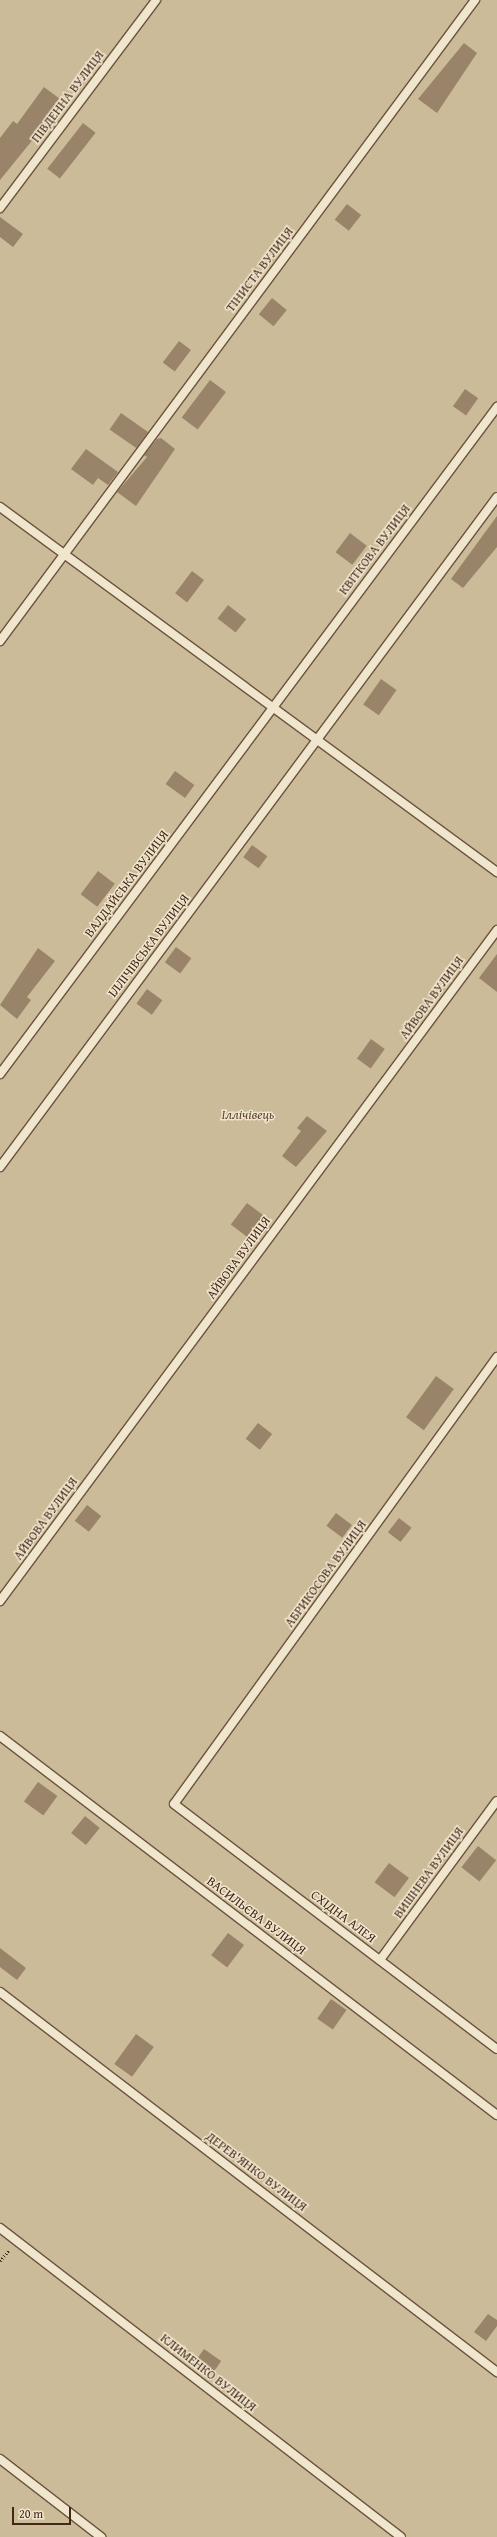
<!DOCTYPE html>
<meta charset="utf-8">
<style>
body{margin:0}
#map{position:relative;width:497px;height:2537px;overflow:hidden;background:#e8d9b3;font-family:"Gentium Book Plus",serif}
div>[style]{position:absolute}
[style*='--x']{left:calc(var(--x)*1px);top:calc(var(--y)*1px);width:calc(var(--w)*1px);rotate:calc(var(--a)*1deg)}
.green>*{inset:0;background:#cb9;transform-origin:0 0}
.building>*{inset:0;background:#998469;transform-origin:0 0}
.path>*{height:2.5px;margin-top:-1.25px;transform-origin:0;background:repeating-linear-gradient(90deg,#432719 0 1px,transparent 0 3px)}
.roads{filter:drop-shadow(1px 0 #6c5440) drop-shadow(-1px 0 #6c5440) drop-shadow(0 1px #6c5440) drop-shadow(0 -1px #6c5440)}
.lane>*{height:8px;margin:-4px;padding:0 4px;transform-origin:4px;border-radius:4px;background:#f0e6ce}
span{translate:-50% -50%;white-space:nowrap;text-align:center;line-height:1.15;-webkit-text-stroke:3px #f0e6ce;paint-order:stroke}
.street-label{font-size:13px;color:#432719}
.park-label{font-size:13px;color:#5e4533;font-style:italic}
.scale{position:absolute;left:12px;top:2507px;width:59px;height:18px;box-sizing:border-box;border:2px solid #432719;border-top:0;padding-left:5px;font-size:12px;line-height:14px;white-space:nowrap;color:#432719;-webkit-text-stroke:3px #f0e6ce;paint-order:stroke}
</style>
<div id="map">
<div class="green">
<div style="left:0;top:0;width:497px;height:2537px"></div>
</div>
<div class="building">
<div style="clip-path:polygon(464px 43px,477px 53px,437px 113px,418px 99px)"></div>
<div style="clip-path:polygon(44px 87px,60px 99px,33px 136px,35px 137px,0 180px,0 138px,13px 121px,17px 124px)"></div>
<div style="left:83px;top:123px;width:16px;height:58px;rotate:38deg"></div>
<div style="left:347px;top:204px;width:18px;height:20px;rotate:38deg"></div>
<div style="clip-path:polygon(0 217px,23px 234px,13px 247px,0 237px)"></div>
<div style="left:272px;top:298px;width:19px;height:21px;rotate:39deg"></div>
<div style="left:179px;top:341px;width:15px;height:27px;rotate:37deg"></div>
<div style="left:210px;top:380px;width:20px;height:47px;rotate:37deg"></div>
<div style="left:465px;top:389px;width:16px;height:21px;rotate:35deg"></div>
<div style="left:121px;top:413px;width:33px;height:20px;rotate:35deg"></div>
<div style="clip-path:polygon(161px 438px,175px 449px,136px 506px,117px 492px,147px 457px,144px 455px,157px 439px)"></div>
<div style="clip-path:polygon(86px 449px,118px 472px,108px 485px,98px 478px,93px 485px,71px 469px)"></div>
<div style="clip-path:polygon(497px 516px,497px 547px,463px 588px,451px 579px)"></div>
<div style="left:350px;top:533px;width:21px;height:24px;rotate:37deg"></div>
<div style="left:192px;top:571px;width:15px;height:28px;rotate:37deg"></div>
<div style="left:228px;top:605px;width:23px;height:17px;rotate:38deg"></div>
<div style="left:381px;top:679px;width:19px;height:31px;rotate:35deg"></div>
<div style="left:175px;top:771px;width:24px;height:16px;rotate:36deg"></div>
<div style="left:252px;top:845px;width:19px;height:15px;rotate:36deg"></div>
<div style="left:98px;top:871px;width:21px;height:29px;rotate:37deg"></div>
<div style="left:176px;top:947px;width:19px;height:19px;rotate:36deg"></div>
<div style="clip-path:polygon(38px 948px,55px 961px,27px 997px,31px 1000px,17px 1019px,0 1005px)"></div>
<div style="clip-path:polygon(497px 954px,497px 992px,479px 978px)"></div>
<div style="left:147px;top:989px;width:19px;height:18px;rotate:36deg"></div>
<div style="left:371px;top:1039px;width:17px;height:24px;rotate:36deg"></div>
<div style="clip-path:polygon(307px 1116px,327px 1131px,296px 1167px,282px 1156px,301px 1131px,297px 1128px)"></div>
<div style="left:247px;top:1203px;width:21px;height:27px;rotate:37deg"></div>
<div style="left:436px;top:1376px;width:22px;height:51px;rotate:36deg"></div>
<div style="left:258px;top:1423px;width:18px;height:20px;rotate:38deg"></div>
<div style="left:87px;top:1505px;width:18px;height:20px;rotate:38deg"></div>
<div style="left:336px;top:1513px;width:20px;height:16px;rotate:37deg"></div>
<div style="left:399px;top:1518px;width:16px;height:18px;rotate:38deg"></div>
<div style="left:38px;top:1782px;width:24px;height:24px;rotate:36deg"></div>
<div style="left:85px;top:1816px;width:19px;height:22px;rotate:39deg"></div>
<div style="left:478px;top:1846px;width:23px;height:27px;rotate:38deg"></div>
<div style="left:389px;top:1863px;width:25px;height:24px;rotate:37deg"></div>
<div style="left:228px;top:1933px;width:20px;height:28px;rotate:37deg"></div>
<div style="clip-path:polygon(0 1948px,26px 1968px,17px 1980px,0 1967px)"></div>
<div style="left:331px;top:1999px;width:19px;height:24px;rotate:35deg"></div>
<div style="left:136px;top:2034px;width:22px;height:37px;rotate:36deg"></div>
<div style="clip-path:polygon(488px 2314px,497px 2320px,497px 2326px,486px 2341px,474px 2332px)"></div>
<div style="left:204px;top:2349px;width:21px;height:16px;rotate:35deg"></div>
</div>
<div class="path">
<div style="--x:0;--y:2261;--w:14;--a:-51"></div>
</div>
<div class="roads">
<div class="lane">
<div style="--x:0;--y:208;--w:260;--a:-53.1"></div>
<div style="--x:0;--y:507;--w:617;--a:36.29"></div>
<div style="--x:0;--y:641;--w:798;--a:-53.46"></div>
<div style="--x:0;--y:1074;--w:832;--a:-53.31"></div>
<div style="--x:0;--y:1167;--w:834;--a:-53.43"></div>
<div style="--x:497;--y:1357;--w:551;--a:125.85"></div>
<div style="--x:174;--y:1804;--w:405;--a:37.2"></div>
<div style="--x:0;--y:1601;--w:835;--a:-53.47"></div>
<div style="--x:0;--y:1736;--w:625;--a:37.33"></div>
<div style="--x:380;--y:1960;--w:197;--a:-53.7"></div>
<div style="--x:0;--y:1992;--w:626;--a:37.4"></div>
<div style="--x:0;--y:2228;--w:506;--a:37.62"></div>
<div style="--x:0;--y:2459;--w:128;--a:37.7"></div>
</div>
</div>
<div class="street-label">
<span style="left:68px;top:97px;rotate:-53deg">ПІВДЕННА ВУЛИЦЯ</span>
<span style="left:260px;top:270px;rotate:-53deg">ТІНИСТА ВУЛИЦЯ</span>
<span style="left:375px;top:550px;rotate:-53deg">КВІТКОВА ВУЛИЦЯ</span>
<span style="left:127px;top:884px;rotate:-53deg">ВАЛДАЙСЬКА ВУЛИЦЯ</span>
<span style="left:149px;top:946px;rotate:-53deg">ІЛЛІЧІВСЬКА ВУЛИЦЯ</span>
<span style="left:432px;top:998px;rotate:-54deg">АЙВОВА ВУЛИЦЯ</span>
<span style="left:239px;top:1258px;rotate:-54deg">АЙВОВА ВУЛИЦЯ</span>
<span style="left:46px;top:1519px;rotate:-54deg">АЙВОВА ВУЛИЦЯ</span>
<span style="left:326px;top:1574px;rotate:-54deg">АБРИКОСОВА ВУЛИЦЯ</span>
<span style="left:429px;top:1873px;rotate:-54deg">ВИШНЕВА ВУЛИЦЯ</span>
<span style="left:256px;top:1916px;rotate:37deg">ВАСИЛЬЄВА ВУЛИЦЯ</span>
<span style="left:343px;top:1917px;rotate:37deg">СХІДНА АЛЕЯ</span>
<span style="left:256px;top:2172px;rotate:37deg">ДЕРЕВ'ЯНКО ВУЛИЦЯ</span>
<span style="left:208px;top:2373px;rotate:38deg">КЛИМЕНКО ВУЛИЦЯ</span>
</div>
<div class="park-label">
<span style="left:248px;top:1115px">Іллічівець</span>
</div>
<div class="scale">20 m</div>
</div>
